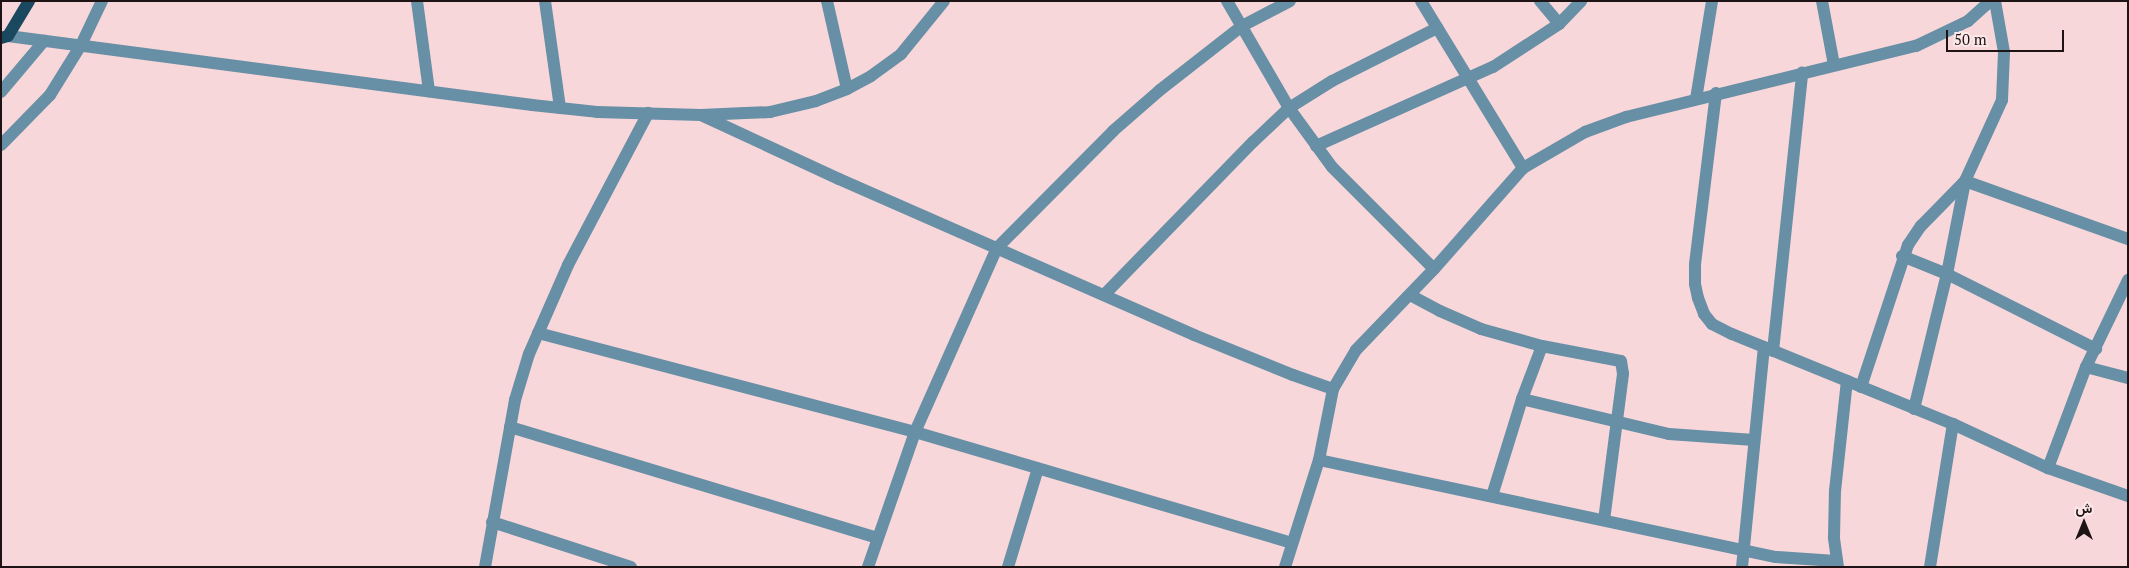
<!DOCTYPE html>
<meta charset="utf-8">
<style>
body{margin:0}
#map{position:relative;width:2129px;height:568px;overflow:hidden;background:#f7d7d9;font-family:"PT Serif",Vazirmatn,serif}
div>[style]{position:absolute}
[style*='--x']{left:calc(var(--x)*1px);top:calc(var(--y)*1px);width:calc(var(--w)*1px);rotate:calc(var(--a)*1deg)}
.minor>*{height:12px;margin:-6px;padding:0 6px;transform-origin:6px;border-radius:6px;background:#678fa6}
.major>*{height:12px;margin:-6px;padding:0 6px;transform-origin:6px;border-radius:6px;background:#1a485f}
span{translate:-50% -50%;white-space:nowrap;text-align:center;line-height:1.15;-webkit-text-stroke:4px #fce8e9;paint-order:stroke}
.frame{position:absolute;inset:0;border:2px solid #1f1415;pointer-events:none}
.north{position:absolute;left:2059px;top:498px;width:50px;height:50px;-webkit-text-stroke:4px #fce8e9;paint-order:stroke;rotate:0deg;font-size:14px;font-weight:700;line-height:20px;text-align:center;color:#1f1415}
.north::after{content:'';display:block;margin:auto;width:18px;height:22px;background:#1f1415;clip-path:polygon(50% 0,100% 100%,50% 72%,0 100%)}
.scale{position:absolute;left:1946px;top:30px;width:118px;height:22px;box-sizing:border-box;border:2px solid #1f1415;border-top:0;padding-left:6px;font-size:15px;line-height:18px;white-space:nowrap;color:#1f1415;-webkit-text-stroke:4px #fce8e9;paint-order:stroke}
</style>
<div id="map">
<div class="minor">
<div style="--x:417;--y:1;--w:91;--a:82.4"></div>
<div style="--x:545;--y:1;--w:108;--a:82"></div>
<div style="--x:827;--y:1;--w:90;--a:77.2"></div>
<div style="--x:1227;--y:1;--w:124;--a:59.9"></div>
<div style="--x:1289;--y:108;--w:73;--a:53.9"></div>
<div style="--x:1332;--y:167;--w:144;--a:45"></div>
<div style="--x:1421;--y:1;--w:196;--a:58.6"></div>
<div style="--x:1540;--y:1;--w:30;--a:50"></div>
<div style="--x:1822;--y:1;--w:65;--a:79.4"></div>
<div style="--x:8;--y:36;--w:529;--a:7.5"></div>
<div style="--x:532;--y:105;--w:65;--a:6.1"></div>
<div style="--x:597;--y:112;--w:104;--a:1.7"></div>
<div style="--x:701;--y:115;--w:44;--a:-2.6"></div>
<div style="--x:745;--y:113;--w:25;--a:-2"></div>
<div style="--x:770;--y:112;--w:47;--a:-13.4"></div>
<div style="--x:816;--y:101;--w:33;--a:-21"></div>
<div style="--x:847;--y:89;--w:27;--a:-28"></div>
<div style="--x:871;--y:76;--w:37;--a:-36"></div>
<div style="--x:901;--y:54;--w:68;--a:-50.9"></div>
<div style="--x:1;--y:92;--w:67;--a:-49.9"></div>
<div style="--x:1716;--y:93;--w:173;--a:97"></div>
<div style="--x:1695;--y:265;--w:19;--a:90"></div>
<div style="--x:1695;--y:284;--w:14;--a:78"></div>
<div style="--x:1698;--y:298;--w:17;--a:69"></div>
<div style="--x:1704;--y:314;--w:13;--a:51"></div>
<div style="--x:1712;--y:324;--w:22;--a:27"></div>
<div style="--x:1732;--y:334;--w:239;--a:22.2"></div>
<div style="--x:1953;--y:424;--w:105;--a:24.9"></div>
<div style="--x:2048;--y:468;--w:85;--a:19.3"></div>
<div style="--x:1696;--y:99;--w:99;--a:-80.7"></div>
<div style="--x:701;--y:115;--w:152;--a:24.9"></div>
<div style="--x:839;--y:179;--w:388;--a:23.7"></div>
<div style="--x:1194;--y:335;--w:107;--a:22"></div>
<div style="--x:1293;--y:375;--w:42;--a:19.3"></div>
<div style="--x:1333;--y:389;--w:45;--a:-59.5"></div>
<div style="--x:1356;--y:350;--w:112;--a:-46.1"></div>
<div style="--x:1434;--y:269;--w:135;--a:-48.6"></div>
<div style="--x:1523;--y:168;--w:72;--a:-30.1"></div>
<div style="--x:1585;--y:132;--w:44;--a:-20.1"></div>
<div style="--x:1626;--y:117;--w:299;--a:-13.8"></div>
<div style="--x:1916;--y:46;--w:58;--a:-25.7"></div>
<div style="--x:1968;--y:21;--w:30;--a:-42"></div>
<div style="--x:1;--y:145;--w:70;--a:-45.6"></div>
<div style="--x:50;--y:95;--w:59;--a:-58.2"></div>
<div style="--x:81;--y:45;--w:49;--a:-64.5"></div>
<div style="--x:1316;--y:146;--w:194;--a:-24.1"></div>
<div style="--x:1493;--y:67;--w:79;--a:-33.1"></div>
<div style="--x:1559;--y:24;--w:32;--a:-46"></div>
<div style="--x:1902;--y:256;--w:48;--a:21.8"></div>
<div style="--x:1947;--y:274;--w:167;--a:26.7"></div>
<div style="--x:1104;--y:295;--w:214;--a:-45.8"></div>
<div style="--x:1253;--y:142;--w:50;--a:-43.4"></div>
<div style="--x:1289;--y:108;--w:51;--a:-32.1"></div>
<div style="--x:1332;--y:81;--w:118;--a:-26.8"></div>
<div style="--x:1410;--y:295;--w:34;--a:28"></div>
<div style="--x:1440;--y:311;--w:45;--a:23.7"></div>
<div style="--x:1481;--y:329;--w:63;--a:15.6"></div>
<div style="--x:1542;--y:346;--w:80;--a:10.8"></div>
<div style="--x:1621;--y:361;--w:13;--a:81"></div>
<div style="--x:1623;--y:374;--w:147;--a:97.4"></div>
<div style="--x:538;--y:333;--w:390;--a:14.7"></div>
<div style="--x:915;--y:432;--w:393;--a:16.4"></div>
<div style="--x:1542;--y:346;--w:57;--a:110.7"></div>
<div style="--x:1522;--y:399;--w:151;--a:13.4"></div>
<div style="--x:1669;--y:434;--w:85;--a:4"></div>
<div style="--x:1773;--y:351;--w:280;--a:-84"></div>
<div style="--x:2086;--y:367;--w:97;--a:-64.2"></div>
<div style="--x:1861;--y:387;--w:150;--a:-71.7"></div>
<div style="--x:1908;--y:245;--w:23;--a:-56"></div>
<div style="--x:1921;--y:226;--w:63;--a:-45.6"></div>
<div style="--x:1965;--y:181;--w:173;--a:19.6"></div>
<div style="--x:1914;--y:409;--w:139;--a:-76.3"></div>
<div style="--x:1947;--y:274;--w:95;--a:-79"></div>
<div style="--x:1965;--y:181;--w:89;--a:-65.4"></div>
<div style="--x:2002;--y:100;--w:48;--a:-87.6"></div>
<div style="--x:2004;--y:52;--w:52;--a:-100"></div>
<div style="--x:510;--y:427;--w:384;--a:16.8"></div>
<div style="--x:1319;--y:460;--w:467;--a:12"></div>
<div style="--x:1776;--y:557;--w:60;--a:3.8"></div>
<div style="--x:2048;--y:468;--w:108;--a:-69.4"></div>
<div style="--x:2086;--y:367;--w:43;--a:14.7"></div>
<div style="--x:1492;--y:496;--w:102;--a:-72.8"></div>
<div style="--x:492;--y:522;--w:146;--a:17.9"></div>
<div style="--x:485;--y:567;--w:170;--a:-79.8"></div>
<div style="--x:515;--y:400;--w:48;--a:-73.1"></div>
<div style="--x:529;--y:354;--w:97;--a:-66.3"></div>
<div style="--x:568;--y:265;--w:172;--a:-62.2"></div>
<div style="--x:868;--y:567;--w:143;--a:-70.8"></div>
<div style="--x:915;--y:432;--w:201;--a:-66"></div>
<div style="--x:997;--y:248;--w:165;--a:-45.2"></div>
<div style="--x:1113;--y:131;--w:62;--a:-41.1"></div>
<div style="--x:1160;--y:90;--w:104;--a:-38"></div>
<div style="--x:1242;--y:26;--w:54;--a:-27.5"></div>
<div style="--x:1008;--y:567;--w:103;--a:-73.1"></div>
<div style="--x:1285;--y:567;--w:112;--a:-72.4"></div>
<div style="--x:1319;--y:460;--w:72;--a:-78.8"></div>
<div style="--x:1742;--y:567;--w:221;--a:-84.3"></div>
<div style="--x:1838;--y:567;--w:30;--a:-98"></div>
<div style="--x:1834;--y:537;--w:46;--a:-88.8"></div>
<div style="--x:1835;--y:491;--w:111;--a:-83.8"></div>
<div style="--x:1930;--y:567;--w:145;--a:-80.9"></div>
</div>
<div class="major">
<div style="--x:1;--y:38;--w:7;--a:-16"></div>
<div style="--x:8;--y:36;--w:41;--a:-59"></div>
</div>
<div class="frame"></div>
<div class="north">ش</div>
<div class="scale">50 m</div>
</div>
